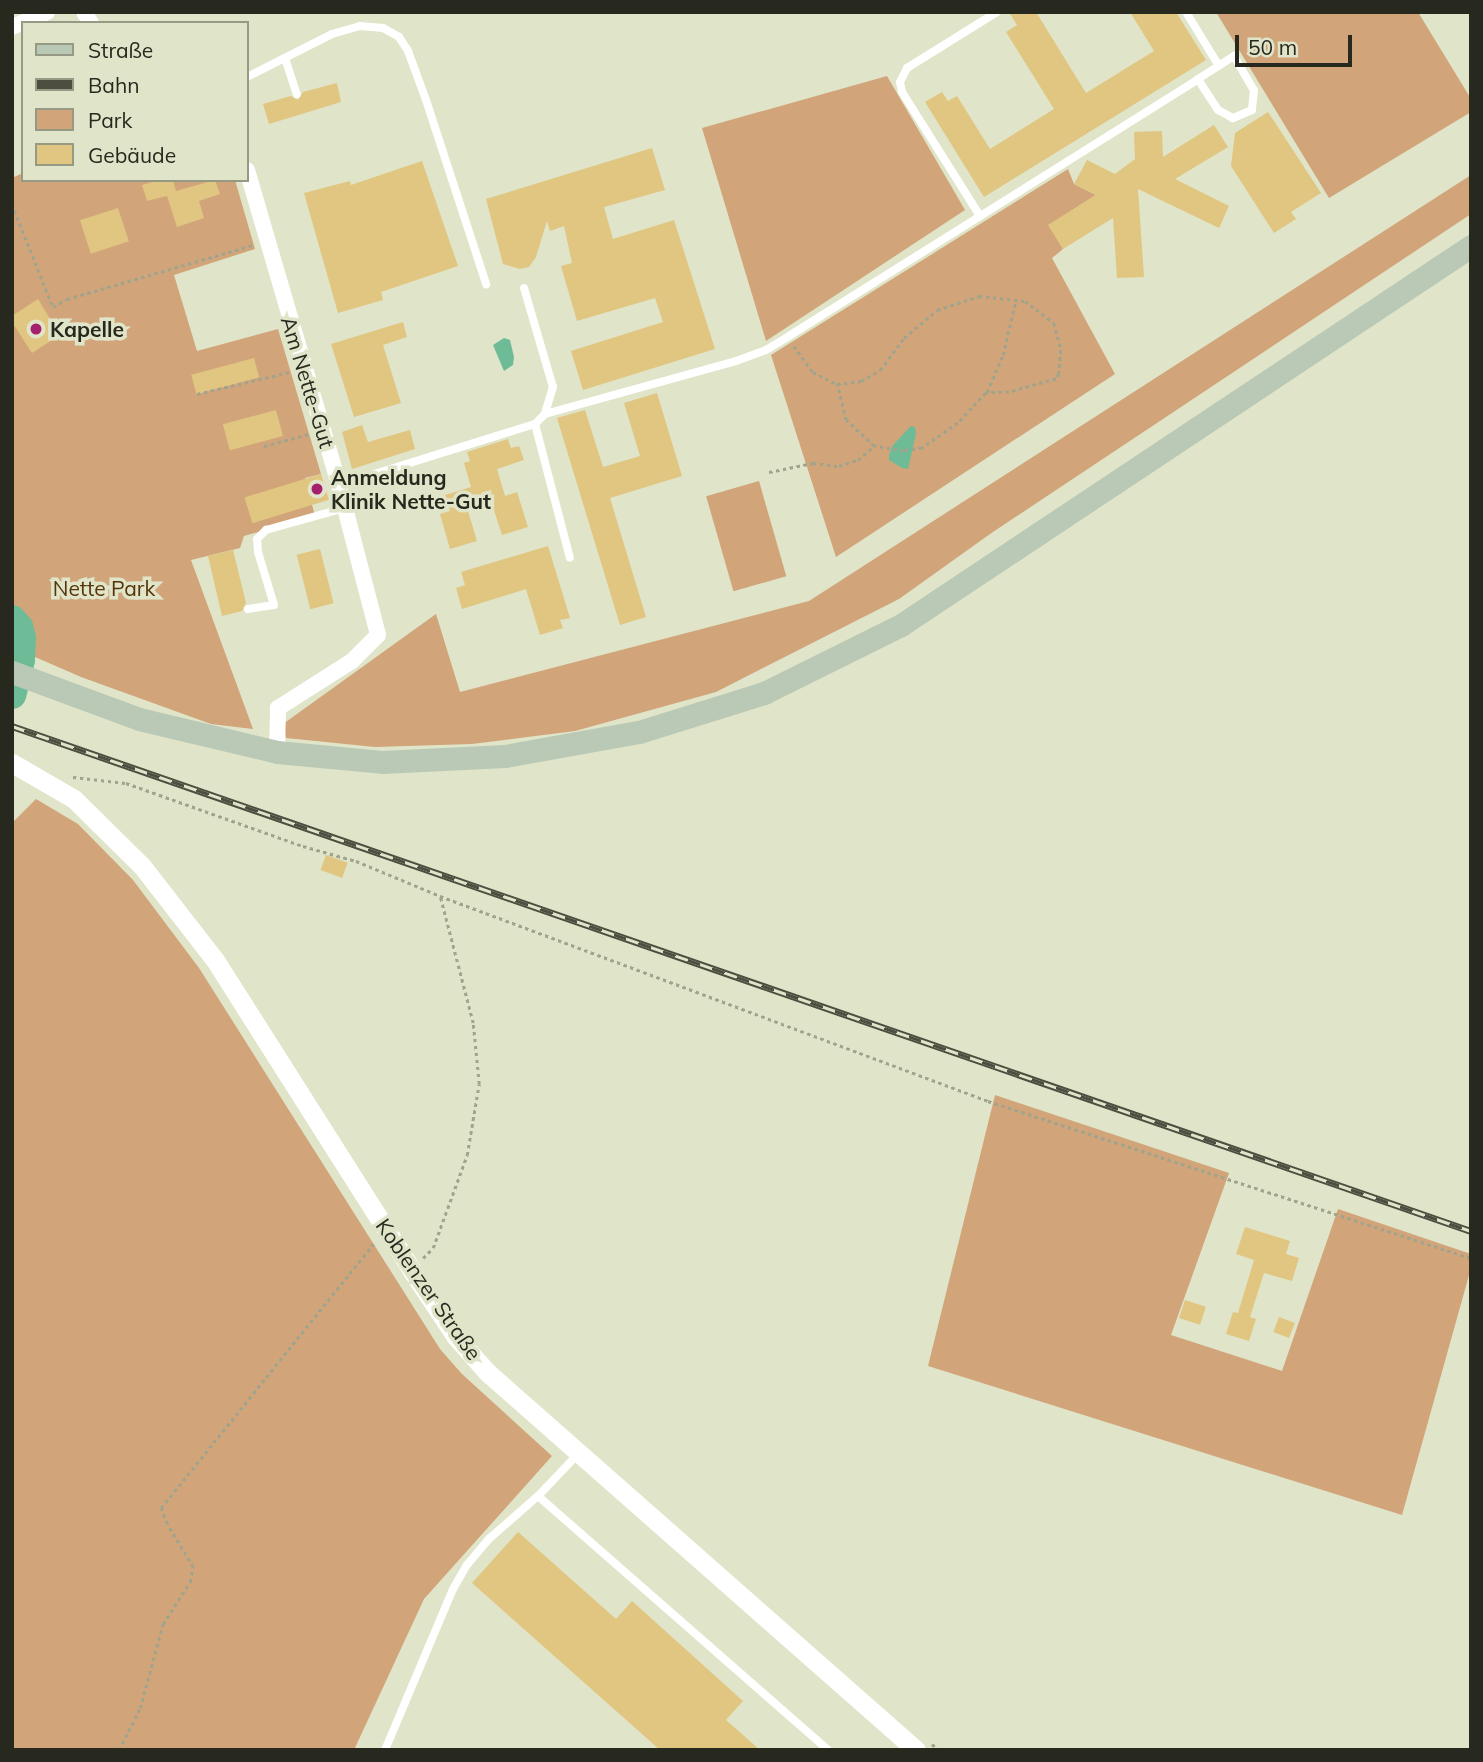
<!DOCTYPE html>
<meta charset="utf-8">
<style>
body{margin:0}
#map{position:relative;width:1483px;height:1762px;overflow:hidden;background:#e0e4c8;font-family:Mulish,sans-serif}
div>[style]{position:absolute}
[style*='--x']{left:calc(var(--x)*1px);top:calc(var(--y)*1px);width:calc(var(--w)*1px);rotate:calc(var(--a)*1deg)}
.green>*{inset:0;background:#d1a479;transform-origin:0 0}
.water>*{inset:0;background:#6ebb98}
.river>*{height:28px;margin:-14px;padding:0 14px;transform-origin:14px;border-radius:14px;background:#6ebb98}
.building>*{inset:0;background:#e0c681;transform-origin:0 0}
.path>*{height:2.5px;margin-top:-1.25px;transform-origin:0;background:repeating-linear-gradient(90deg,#a0a48d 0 3.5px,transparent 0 7px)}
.service>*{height:8px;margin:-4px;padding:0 4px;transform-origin:4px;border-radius:4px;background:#fff}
.minor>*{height:16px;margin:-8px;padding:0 8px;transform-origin:8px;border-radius:8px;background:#fff}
.tertiary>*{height:19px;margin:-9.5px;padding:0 9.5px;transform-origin:9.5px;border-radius:9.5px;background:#fff}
.secondary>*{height:23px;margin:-11.5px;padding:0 11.5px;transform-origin:11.5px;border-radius:11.5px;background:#bac9b5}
.rail>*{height:7px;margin-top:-3.5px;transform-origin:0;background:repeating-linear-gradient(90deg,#e0e4c8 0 13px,#4c4f40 0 26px);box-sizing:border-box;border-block:2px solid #4c4f40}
.dots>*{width:19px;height:19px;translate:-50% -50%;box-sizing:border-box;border:4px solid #e0e4c8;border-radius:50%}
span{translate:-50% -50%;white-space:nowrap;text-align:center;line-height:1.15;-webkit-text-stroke:7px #e0e4c8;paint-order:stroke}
.poi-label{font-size:21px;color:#27291e;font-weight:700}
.left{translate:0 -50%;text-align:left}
.street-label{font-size:21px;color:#27291e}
.park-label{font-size:21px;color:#563308}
.frame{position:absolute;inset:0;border:14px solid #27291e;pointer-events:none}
.legend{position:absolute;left:21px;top:21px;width:228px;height:161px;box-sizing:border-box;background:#e0e4c8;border:2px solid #969984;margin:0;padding:9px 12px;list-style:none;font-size:21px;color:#27291e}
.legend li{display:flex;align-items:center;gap:14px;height:35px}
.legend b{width:35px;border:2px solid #969984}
.scale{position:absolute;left:1235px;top:35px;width:117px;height:32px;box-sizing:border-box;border:4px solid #27291e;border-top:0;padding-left:9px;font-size:21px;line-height:24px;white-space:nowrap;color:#27291e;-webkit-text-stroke:5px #e0e4c8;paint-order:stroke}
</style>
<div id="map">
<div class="green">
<div style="clip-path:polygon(1216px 12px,1418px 12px,1471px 99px,1471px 112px,1329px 198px)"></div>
<div style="clip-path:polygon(887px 76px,965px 210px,766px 341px,702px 128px)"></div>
<div style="clip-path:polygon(1068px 169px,1074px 184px,1096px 195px,1049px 225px,1063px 249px,1052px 258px,1115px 374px,836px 557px,771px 355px)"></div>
<div style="clip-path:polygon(23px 173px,23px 180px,235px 180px,255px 249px,174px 275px,197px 351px,278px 329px,321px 474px,305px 478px,315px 516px,244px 536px,240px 548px,191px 560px,253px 729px,211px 724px,81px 677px,12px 647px,12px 178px)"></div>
<div style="clip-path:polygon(1471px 175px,1471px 214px,990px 534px,899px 599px,716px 692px,575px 731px,472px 744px,375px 747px,286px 738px,283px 724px,436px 614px,460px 692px,809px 601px)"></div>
<div style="left:759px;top:481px;width:99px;height:55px;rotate:74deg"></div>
<div style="clip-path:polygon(36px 799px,78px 824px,133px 880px,199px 968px,440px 1349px,462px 1374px,552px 1456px,424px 1599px,354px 1750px,12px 1750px,12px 823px)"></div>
<div style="clip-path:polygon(995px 1095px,1229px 1173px,1171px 1335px,1282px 1371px,1338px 1209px,1471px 1254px,1471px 1268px,1402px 1515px,928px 1366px)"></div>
</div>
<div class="water">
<div style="clip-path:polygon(504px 338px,510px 340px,514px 357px,513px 365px,504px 371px,493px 345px)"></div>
<div style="clip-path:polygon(911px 426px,915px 427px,916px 434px,908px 469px,902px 468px,889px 460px,889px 455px,893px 445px)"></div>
</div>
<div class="river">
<div style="--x:12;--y:619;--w:11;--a:49"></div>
<div style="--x:19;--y:627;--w:11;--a:75"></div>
<div style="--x:22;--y:638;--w:22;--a:93"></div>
<div style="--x:21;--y:660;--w:36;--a:104"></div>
</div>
<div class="building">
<div style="clip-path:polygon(1009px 12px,1036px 12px,1086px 93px,1154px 51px,1130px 12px,1176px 12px,1206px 60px,984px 197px,925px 102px,942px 92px,948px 101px,957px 96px,990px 149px,1054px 109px,1006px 32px,1017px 25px)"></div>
<div style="clip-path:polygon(337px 83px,341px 102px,269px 124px,263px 104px,291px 96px,298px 100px,303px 92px)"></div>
<div style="clip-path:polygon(1268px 112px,1321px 193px,1291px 212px,1296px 219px,1274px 233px,1231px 166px,1235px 133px)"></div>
<div style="clip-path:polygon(1214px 125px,1228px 147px,1175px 179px,1229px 206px,1219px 228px,1138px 189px,1144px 277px,1117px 278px,1113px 218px,1063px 249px,1048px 225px,1096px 195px,1074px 184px,1087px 160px,1115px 174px,1135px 159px,1134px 132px,1162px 131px,1163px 157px)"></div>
<div style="clip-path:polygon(652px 148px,665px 190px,604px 207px,613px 239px,674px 220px,715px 349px,583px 390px,571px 351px,663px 322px,655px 298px,577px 321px,561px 266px,572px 263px,564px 226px,550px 231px,547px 221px,536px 257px,529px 267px,520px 269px,503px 264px,486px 199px)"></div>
<div style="clip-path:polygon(422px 161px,458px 266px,381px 292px,383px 300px,338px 313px,304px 193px,350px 181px,351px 185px)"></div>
<div style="clip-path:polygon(159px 180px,173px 180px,176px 191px,215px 180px,220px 194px,199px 201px,204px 218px,177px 227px,167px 196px,147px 201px,142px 185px)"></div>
<div style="left:118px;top:208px;width:35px;height:40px;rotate:72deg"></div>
<div style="clip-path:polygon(38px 299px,60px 335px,32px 353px,12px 322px,12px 316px)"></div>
<div style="clip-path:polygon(403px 322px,407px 337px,383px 345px,401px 403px,354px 417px,331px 344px)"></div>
<div style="left:254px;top:358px;width:20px;height:65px;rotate:75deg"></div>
<div style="clip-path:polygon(657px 393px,682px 476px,610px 498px,646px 617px,620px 625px,557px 418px,585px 410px,603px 467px,640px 456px,624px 403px)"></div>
<div style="left:276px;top:410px;width:27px;height:55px;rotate:75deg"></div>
<div style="clip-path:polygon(362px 425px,368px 442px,410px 430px,415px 449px,352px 469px,342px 432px)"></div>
<div style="clip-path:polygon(508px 439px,511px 448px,519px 446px,524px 460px,497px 469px,505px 496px,517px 492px,528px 527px,502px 535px,491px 501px,467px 508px,477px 541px,450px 549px,440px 514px,450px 511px,445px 495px,471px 487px,464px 463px,470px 461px,467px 452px)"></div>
<div style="left:321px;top:474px;width:27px;height:80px;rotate:73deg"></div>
<div style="clip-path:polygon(548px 546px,570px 618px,560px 620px,563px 628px,540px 635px,526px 589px,462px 609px,456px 588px,465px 585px,461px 572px)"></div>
<div style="left:320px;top:549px;width:56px;height:24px;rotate:76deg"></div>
<div style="clip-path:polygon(233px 550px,246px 603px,242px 611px,222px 616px,208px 556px)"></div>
<div style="left:326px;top:855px;width:23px;height:16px;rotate:20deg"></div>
<div style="clip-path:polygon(1245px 1227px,1290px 1241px,1286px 1254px,1299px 1258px,1292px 1281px,1264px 1273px,1250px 1317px,1256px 1319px,1249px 1341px,1226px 1334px,1233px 1312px,1238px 1313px,1254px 1260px,1236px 1254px)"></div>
<div style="left:1185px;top:1300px;width:22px;height:19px;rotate:18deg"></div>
<div style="left:1279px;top:1317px;width:17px;height:16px;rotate:21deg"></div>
<div style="clip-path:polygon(518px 1532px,616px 1619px,632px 1601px,743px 1701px,726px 1720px,760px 1750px,660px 1750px,472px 1583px)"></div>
</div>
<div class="path">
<div style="--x:12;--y:204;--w:111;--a:68.3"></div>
<div style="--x:53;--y:307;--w:16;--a:-30"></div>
<div style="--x:67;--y:299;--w:194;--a:-16.2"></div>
<div style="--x:979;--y:296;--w:46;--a:6.2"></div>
<div style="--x:1025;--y:301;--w:36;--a:37"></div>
<div style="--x:1054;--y:323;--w:28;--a:75"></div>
<div style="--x:1061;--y:350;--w:24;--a:95"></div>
<div style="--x:1059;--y:374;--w:6;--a:121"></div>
<div style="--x:1056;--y:379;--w:49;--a:164.5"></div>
<div style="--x:1009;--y:392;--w:23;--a:178"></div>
<div style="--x:986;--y:393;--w:41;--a:133"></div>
<div style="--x:958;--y:423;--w:44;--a:145.2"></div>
<div style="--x:922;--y:448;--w:18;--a:171"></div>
<div style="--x:904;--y:451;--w:30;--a:-171"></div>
<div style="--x:874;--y:446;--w:38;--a:-137"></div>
<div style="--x:846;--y:420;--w:37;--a:-104"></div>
<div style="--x:837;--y:384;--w:24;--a:-7"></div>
<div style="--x:861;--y:381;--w:22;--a:-30"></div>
<div style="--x:880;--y:370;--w:40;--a:-53"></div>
<div style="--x:904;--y:338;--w:43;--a:-40.3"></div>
<div style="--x:937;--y:310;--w:44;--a:-18.4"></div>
<div style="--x:794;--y:346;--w:32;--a:54"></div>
<div style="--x:813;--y:372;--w:27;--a:27"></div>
<div style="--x:987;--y:392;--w:40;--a:-66.6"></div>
<div style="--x:1003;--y:355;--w:57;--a:-76.9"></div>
<div style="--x:197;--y:394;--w:96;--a:-13.3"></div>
<div style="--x:264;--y:446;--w:47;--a:-14.9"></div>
<div style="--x:769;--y:472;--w:45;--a:-11.6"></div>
<div style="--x:813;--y:463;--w:26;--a:7"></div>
<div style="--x:839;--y:466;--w:20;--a:-18"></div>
<div style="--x:858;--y:460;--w:21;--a:-41"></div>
<div style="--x:73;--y:777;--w:53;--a:6.5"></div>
<div style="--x:126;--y:783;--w:188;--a:19.6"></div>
<div style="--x:303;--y:846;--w:55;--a:15.8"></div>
<div style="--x:356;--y:861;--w:91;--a:22.6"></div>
<div style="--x:440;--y:896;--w:585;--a:20.51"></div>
<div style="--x:988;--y:1101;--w:508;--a:18.01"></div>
<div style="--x:423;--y:1258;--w:14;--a:-45"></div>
<div style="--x:433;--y:1248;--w:99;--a:-69.9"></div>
<div style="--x:467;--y:1155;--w:72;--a:-80.4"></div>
<div style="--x:479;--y:1084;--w:61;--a:-95.6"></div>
<div style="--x:473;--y:1023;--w:131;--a:-104.6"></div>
<div style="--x:932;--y:1744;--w:9;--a:41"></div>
<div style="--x:119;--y:1750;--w:47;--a:-63.4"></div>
<div style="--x:140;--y:1708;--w:87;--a:-74.7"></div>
<div style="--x:163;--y:1624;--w:50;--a:-57.3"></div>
<div style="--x:190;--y:1582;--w:15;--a:-79"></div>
<div style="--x:193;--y:1567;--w:50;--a:-121.2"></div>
<div style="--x:167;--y:1524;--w:17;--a:-111"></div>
<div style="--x:161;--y:1508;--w:339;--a:-51.2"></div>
</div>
<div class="service">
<div style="--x:1186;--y:12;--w:63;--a:58.6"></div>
<div style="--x:285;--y:58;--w:38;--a:72"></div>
<div style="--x:247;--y:77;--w:95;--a:-26.8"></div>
<div style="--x:332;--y:34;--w:29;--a:-16"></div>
<div style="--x:360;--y:26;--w:23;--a:5"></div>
<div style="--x:383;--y:28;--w:18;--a:29"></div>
<div style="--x:399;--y:37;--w:17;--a:57"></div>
<div style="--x:408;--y:51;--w:52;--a:69.8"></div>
<div style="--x:426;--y:100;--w:194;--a:71.9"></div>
<div style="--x:980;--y:216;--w:146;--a:-122.2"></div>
<div style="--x:902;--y:92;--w:10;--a:-101"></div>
<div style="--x:900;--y:82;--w:16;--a:-63"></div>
<div style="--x:907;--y:68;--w:106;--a:-31.9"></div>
<div style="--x:524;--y:288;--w:103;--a:73.7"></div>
<div style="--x:553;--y:387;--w:28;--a:107"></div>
<div style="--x:535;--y:424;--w:138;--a:75.4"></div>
<div style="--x:339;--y:485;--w:205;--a:-17.3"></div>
<div style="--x:535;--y:424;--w:14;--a:-45"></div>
<div style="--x:545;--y:414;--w:198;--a:-15.5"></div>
<div style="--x:736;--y:361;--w:32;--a:-20"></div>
<div style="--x:766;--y:350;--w:27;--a:-31"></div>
<div style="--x:789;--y:336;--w:483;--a:-32.1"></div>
<div style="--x:1198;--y:79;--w:43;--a:-32.6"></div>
<div style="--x:1234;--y:56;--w:39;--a:60"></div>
<div style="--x:1254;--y:90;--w:20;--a:96"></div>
<div style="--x:1252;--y:110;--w:21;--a:157"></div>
<div style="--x:1233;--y:118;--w:17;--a:-152"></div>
<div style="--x:1218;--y:110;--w:37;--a:-123"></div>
<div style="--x:248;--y:609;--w:26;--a:-9"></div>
<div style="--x:274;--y:605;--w:55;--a:-106.8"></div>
<div style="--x:258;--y:552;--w:13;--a:-94"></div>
<div style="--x:257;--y:539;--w:13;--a:-45"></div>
<div style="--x:266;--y:530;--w:82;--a:-15.6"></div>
<div style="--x:579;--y:1453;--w:59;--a:133.6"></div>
<div style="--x:538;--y:1496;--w:386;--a:41.2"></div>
<div style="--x:385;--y:1750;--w:175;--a:-67.1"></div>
<div style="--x:453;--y:1589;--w:28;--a:-60"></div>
<div style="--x:467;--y:1565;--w:35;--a:-50"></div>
<div style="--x:490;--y:1538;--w:64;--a:-41.2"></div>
</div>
<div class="minor">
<div style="--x:84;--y:12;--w:13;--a:58"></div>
<div style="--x:12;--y:27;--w:38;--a:-23"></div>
<div style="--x:247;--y:170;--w:328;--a:73.7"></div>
<div style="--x:339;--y:485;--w:155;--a:75.4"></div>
<div style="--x:378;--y:635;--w:37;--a:135"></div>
<div style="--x:352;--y:661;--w:88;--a:147.6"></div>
<div style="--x:278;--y:708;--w:44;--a:91.3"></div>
</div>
<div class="tertiary">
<div style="--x:12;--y:763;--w:72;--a:30.1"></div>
<div style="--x:74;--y:799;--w:95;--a:44.6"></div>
<div style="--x:142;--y:866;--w:119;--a:52.2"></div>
<div style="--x:215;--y:960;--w:368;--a:57.6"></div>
<div style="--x:412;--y:1271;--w:79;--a:56.3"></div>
<div style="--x:456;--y:1337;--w:47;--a:48.5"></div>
<div style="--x:487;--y:1372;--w:572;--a:41.38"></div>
</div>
<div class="secondary">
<div style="--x:12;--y:672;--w:135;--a:20.3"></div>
<div style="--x:139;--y:719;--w:142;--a:13.4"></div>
<div style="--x:277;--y:752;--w:105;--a:5.4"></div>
<div style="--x:382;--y:762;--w:123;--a:-2.8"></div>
<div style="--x:505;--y:756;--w:136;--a:-10.2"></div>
<div style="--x:639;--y:732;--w:131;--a:-17.3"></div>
<div style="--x:764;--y:693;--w:153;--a:-26.4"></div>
<div style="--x:901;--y:625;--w:685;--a:-33.62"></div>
</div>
<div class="rail">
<div style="--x:12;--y:726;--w:1544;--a:19.09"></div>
</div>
<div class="dots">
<div style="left:36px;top:329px;background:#a5216d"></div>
<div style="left:317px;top:489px;background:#a5216d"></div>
</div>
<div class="poi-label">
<span class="left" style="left:50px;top:329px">Kapelle</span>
<span class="left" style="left:331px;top:489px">Anmeldung<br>Klinik Nette-Gut</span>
</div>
<div class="street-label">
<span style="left:308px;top:382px;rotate:73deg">Am Nette-Gut</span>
<span style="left:429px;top:1289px;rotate:55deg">Koblenzer Straße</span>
</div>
<div class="park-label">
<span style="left:104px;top:588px">Nette Park</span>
</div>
<div class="frame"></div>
<ul class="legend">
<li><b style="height:9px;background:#bac9b5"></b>Straße</li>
<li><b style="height:9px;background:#4c4f40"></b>Bahn</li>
<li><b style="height:19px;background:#d1a479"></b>Park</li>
<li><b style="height:19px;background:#e0c681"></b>Gebäude</li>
</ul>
<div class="scale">50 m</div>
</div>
